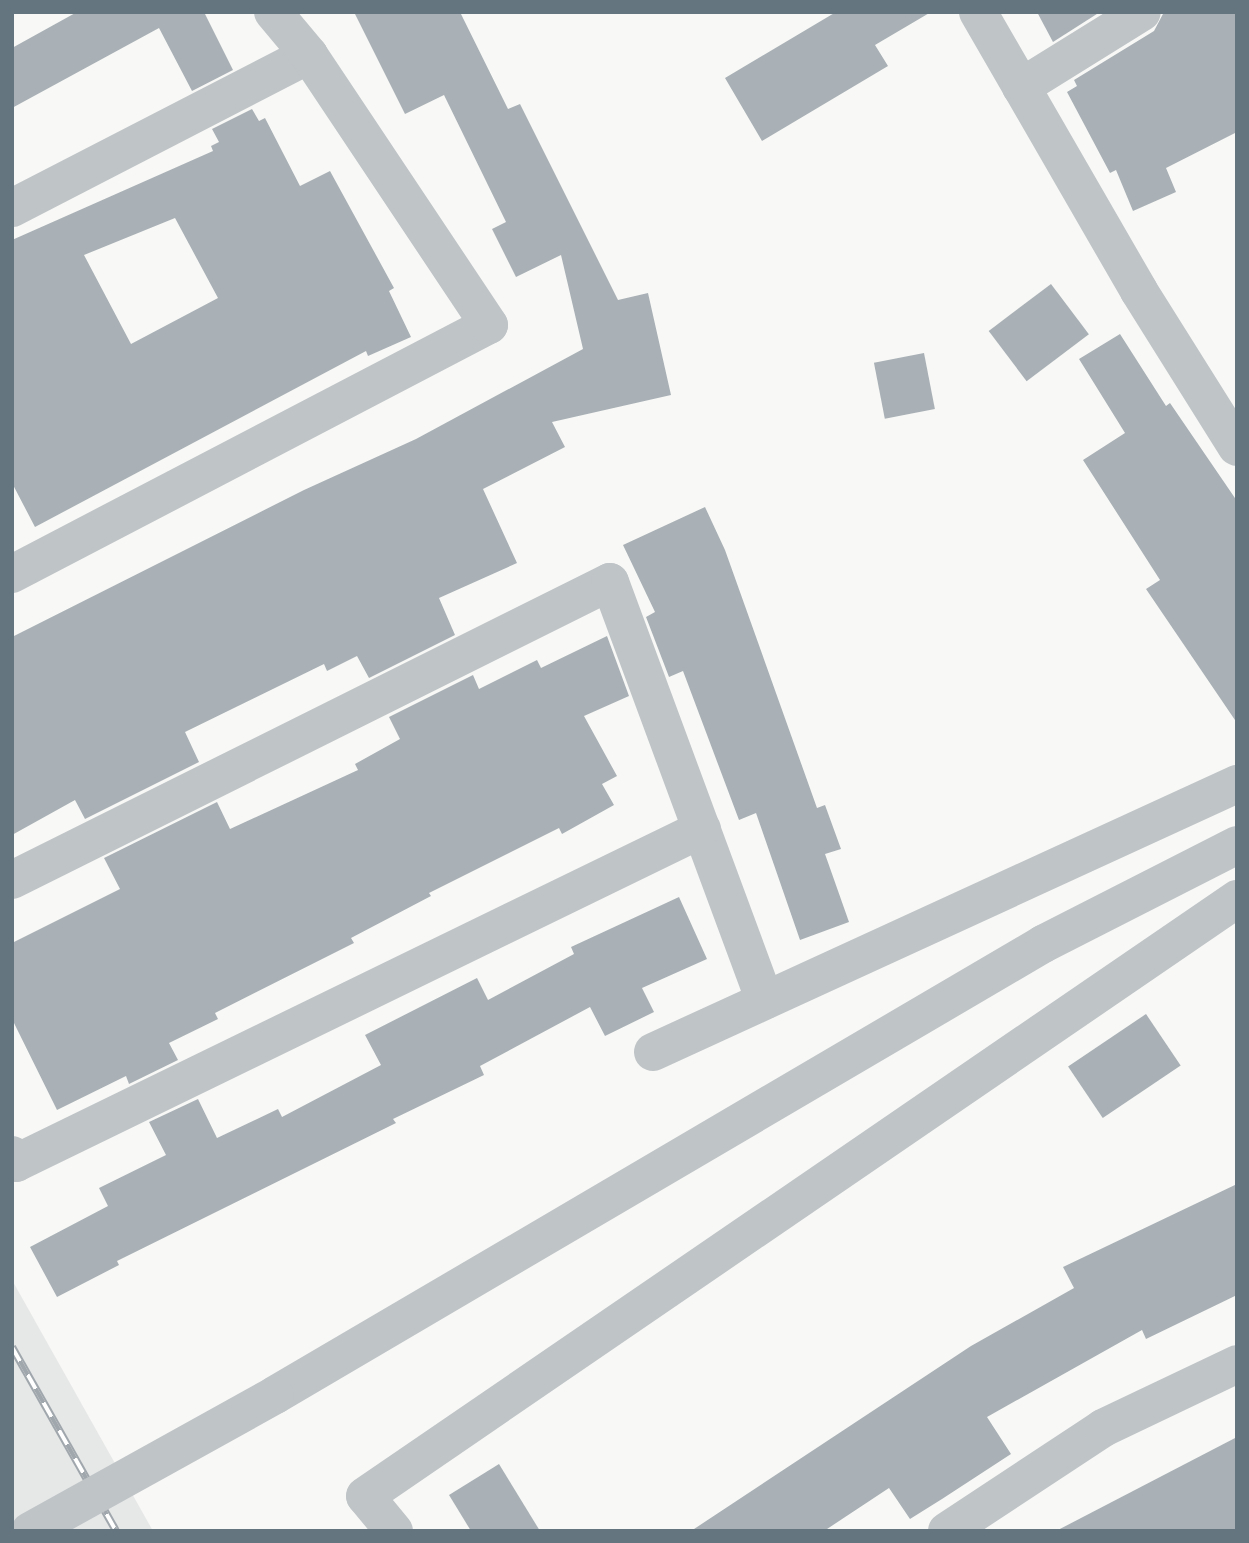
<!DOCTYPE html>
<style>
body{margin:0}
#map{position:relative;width:1249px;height:1543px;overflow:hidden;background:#f8f8f6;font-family:Poppins,sans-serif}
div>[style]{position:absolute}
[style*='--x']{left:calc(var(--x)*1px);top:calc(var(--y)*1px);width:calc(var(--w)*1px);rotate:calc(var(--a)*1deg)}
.built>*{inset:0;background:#e6e7e7}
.building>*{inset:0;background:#a9b1b6;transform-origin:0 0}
.street>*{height:38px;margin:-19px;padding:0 19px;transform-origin:19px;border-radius:19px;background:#bfc4c7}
.rail>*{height:8px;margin-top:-4px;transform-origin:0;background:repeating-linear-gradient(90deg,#fff 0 16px,#a1a8ad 0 32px);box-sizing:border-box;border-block:2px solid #a1a8ad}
.street-bridge>*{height:38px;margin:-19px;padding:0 19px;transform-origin:19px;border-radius:19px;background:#bfc4c7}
span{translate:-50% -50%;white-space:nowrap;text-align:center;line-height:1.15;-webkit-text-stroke:7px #fff;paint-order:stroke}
.frame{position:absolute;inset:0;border:14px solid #65757f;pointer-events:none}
</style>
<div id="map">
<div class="built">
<div style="clip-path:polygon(12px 1280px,153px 1531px,12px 1531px)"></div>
</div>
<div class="building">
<div style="clip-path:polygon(77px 12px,204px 12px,233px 70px,192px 91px,159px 28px,12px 108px,12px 48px)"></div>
<div style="clip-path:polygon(354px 12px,460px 12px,508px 109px,520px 104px,618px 300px,648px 293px,671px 395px,552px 422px,565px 447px,483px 489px,517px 563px,439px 598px,455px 635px,369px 678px,357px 656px,327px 671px,324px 664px,185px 732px,199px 762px,85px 819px,75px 800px,12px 835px,12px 637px,304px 490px,416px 439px,583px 349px,561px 255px,516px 277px,492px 229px,506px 222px,444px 95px,405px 114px)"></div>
<div style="clip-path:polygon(836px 12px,931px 12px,875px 45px,888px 66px,762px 141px,725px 78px)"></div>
<div style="clip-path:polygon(1037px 12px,1100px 12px,1053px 42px)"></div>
<div style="clip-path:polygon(1164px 12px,1237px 12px,1237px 132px,1166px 168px,1176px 192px,1133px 211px,1116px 170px,1110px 173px,1067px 92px,1077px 86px,1074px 80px,1154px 31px)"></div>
<div style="clip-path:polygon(evenodd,252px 109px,259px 121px,265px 118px,300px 186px,330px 171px,394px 288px,389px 291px,411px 337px,368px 356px,366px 351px,35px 527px,12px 483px,12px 240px,213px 151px,211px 146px,219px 142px,212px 129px,252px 109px,175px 218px,218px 298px,131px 344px,84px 255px,175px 218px)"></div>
<div style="left:1051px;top:284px;width:63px;height:78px;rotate:53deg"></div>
<div style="clip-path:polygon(1120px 334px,1166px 406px,1170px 403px,1237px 501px,1237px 723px,1146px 589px,1160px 580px,1083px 460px,1125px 433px,1079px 359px)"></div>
<div style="left:924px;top:353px;width:57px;height:51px;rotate:79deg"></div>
<div style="clip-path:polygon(705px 507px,725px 550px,817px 808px,825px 805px,841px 849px,825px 854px,849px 922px,800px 940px,756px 813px,739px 820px,683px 671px,669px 677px,646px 617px,655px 612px,623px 545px)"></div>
<div style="clip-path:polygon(607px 636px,629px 696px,584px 716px,617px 776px,602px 784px,614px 805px,562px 834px,559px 828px,429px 893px,431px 896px,351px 938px,354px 943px,215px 1013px,218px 1019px,169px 1043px,178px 1060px,129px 1084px,126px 1076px,57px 1110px,12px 1019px,12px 943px,120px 889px,104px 858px,217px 802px,230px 829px,358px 770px,355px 764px,400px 739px,389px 717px,473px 675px,479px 689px,537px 660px,541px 668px)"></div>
<div style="clip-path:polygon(679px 897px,707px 959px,642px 988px,654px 1012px,605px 1036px,590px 1007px,480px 1066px,484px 1075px,393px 1119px,396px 1123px,117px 1261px,119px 1265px,57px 1297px,30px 1247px,108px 1206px,99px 1188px,166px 1155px,149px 1122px,198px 1099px,217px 1138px,278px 1109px,282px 1117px,381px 1065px,365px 1035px,477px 978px,488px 1000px,574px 954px,571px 947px)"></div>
<div style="left:1146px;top:1014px;width:62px;height:94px;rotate:56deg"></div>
<div style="clip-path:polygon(1237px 1184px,1237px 1295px,1146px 1339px,1142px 1330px,987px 1417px,1011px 1454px,942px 1499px,910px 1519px,889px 1488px,824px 1531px,691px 1531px,971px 1346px,1074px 1288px,1063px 1267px)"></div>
<div style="clip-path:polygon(1237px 1437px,1237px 1531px,1056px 1531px)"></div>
<div style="clip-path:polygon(499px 1464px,540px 1531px,471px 1531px,449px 1495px)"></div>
</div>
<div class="street">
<div style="--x:978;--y:12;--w:322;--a:60"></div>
<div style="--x:1139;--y:291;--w:184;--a:57.9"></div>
<div style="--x:1021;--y:87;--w:142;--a:-31.8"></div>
<div style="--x:12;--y:208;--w:334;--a:-27.3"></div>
<div style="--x:12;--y:574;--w:538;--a:-27.57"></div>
<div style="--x:489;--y:325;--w:324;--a:-123.7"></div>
<div style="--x:309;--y:55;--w:56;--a:-129.9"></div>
<div style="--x:12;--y:880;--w:668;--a:-26.49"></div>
<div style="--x:610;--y:582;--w:446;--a:69.7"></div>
<div style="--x:653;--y:1052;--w:643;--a:-24.65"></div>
<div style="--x:12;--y:1155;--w:9;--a:63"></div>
<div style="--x:16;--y:1163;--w:763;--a:-25.96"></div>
<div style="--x:275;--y:1395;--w:891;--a:-30.42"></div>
<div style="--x:1043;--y:944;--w:218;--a:-27"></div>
<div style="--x:394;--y:1531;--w:45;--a:-129.6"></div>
<div style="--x:365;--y:1496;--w:1057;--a:-34.4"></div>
<div style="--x:947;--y:1531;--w:187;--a:-33.4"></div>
<div style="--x:1103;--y:1428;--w:148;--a:-25.5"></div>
</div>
<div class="rail">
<div style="--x:12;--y:1347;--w:211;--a:60.5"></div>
</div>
<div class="street-bridge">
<div style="--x:30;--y:1531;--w:280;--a:-29"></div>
</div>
<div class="frame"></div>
</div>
